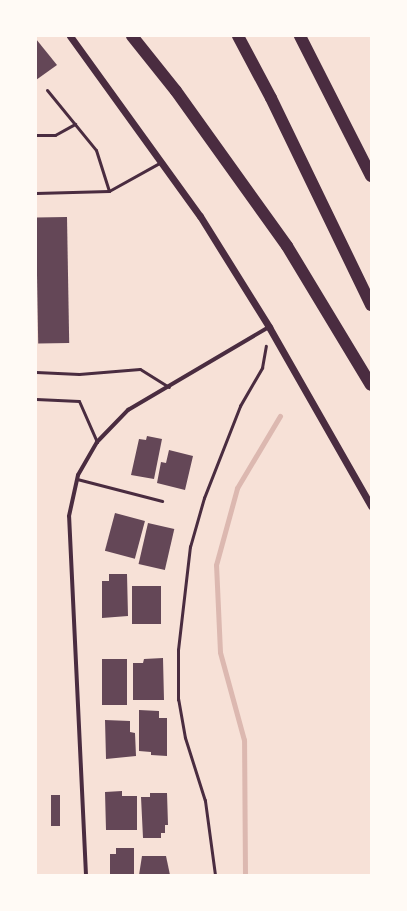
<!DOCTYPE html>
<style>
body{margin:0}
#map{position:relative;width:407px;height:911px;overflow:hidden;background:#f7e1d7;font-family:"Alegreya Sans",sans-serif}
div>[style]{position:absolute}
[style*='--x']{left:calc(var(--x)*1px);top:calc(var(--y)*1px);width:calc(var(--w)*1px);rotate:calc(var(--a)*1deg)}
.stream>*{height:5px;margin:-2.5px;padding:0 2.5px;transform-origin:2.5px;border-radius:2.5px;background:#dcb8b0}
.building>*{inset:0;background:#644757;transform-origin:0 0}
.path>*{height:2.5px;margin:-1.25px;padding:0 1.25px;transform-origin:1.25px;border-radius:1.25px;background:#4a2c40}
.service>*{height:3px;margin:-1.5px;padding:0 1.5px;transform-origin:1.5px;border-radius:1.5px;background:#4a2c40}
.minor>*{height:4px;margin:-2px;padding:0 2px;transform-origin:2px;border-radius:2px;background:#4a2c40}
.tertiary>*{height:7px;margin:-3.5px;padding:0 3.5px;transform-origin:3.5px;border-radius:3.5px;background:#4a2c40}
.motorway>*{height:12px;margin:-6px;padding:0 6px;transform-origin:6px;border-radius:6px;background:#4a2c40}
span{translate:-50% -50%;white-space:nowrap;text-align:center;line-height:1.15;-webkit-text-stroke:3px #fffaf5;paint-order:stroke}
.frame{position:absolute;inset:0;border:37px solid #fffaf5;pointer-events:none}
</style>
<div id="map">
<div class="stream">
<div style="--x:245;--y:875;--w:135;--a:-90.4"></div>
<div style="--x:244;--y:740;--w:91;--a:-105.3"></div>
<div style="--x:220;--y:652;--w:87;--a:-92.6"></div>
<div style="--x:216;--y:565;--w:80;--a:-74.7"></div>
<div style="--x:237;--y:488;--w:84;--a:-59.2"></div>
</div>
<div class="building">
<div style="clip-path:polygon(36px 39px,57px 65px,36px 80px)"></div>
<div style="left:67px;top:217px;width:126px;height:31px;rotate:89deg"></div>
<div style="clip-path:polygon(147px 436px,162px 439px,154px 479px,131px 475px,139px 439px,146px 440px)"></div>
<div style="clip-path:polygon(169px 450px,193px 456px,185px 490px,157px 483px,161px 462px,166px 463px)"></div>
<div style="left:115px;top:513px;width:31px;height:39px;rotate:15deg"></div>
<div style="left:148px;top:523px;width:27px;height:42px;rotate:13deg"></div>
<div style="clip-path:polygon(109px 574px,127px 574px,128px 616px,102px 618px,102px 581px,109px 581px)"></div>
<div style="left:132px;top:586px;width:29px;height:38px"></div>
<div style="clip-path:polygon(163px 658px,164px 700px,133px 700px,133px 663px,143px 663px,144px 659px)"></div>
<div style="left:102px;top:659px;width:25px;height:46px"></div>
<div style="clip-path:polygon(139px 710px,159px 711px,159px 718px,167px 718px,167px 756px,151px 755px,151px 752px,139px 751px)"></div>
<div style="clip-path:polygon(105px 720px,130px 721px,130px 732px,135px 733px,136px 756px,106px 759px)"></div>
<div style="clip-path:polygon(122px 791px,122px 796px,137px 796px,137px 830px,106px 830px,105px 792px)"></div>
<div style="clip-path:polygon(150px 793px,167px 793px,168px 825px,165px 825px,165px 833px,161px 833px,161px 838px,143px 838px,141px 797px,150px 797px)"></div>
<div style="left:51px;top:795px;width:9px;height:31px"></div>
<div style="clip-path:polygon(116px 848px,134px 848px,134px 875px,110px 875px,110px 854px,116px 854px)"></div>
<div style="clip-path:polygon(142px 856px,166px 856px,170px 875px,139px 875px)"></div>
</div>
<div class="path">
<div style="--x:215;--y:875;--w:75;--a:-97.7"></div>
<div style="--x:205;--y:801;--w:66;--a:-107.6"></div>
<div style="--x:185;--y:738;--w:39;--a:-100"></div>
<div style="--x:178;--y:700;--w:50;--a:-90"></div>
<div style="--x:178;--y:650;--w:104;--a:-83.4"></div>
<div style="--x:190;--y:547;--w:51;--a:-74.1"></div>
<div style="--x:204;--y:498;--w:99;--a:-68.6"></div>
<div style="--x:240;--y:406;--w:44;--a:-59.9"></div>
<div style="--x:262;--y:368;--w:22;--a:-80"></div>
</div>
<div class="service">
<div style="--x:47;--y:90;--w:77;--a:50.8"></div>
<div style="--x:96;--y:150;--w:43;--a:72.4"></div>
<div style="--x:36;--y:135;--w:19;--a:0"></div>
<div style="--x:55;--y:135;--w:23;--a:-29"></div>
<div style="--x:36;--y:193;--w:73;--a:-1.6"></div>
<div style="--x:109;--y:191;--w:60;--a:-29.1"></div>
<div style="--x:36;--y:372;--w:43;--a:2.7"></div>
<div style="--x:79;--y:374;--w:61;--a:-4.7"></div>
<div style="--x:140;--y:369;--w:34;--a:32"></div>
<div style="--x:36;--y:399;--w:43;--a:2.7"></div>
<div style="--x:79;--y:401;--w:45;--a:66.3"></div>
<div style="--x:77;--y:479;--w:88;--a:14.5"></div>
</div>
<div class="minor">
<div style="--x:86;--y:875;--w:359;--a:-92.7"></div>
<div style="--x:69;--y:516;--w:42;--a:-77.6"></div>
<div style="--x:78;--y:475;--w:38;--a:-60"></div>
<div style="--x:97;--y:442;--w:45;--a:-45.9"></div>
<div style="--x:128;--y:410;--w:164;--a:-30.5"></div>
</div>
<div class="tertiary">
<div style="--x:70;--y:36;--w:222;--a:54.2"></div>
<div style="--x:200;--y:216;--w:131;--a:58.1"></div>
<div style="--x:269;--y:327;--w:206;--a:60.3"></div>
</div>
<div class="motorway">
<div style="--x:132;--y:36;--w:70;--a:51.3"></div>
<div style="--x:176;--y:91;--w:191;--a:54.4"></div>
<div style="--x:287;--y:246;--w:162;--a:58.9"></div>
<div style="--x:238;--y:36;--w:70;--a:62"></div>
<div style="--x:271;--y:98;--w:230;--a:64.2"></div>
<div style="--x:300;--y:36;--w:157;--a:63.1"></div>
</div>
<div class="frame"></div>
</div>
